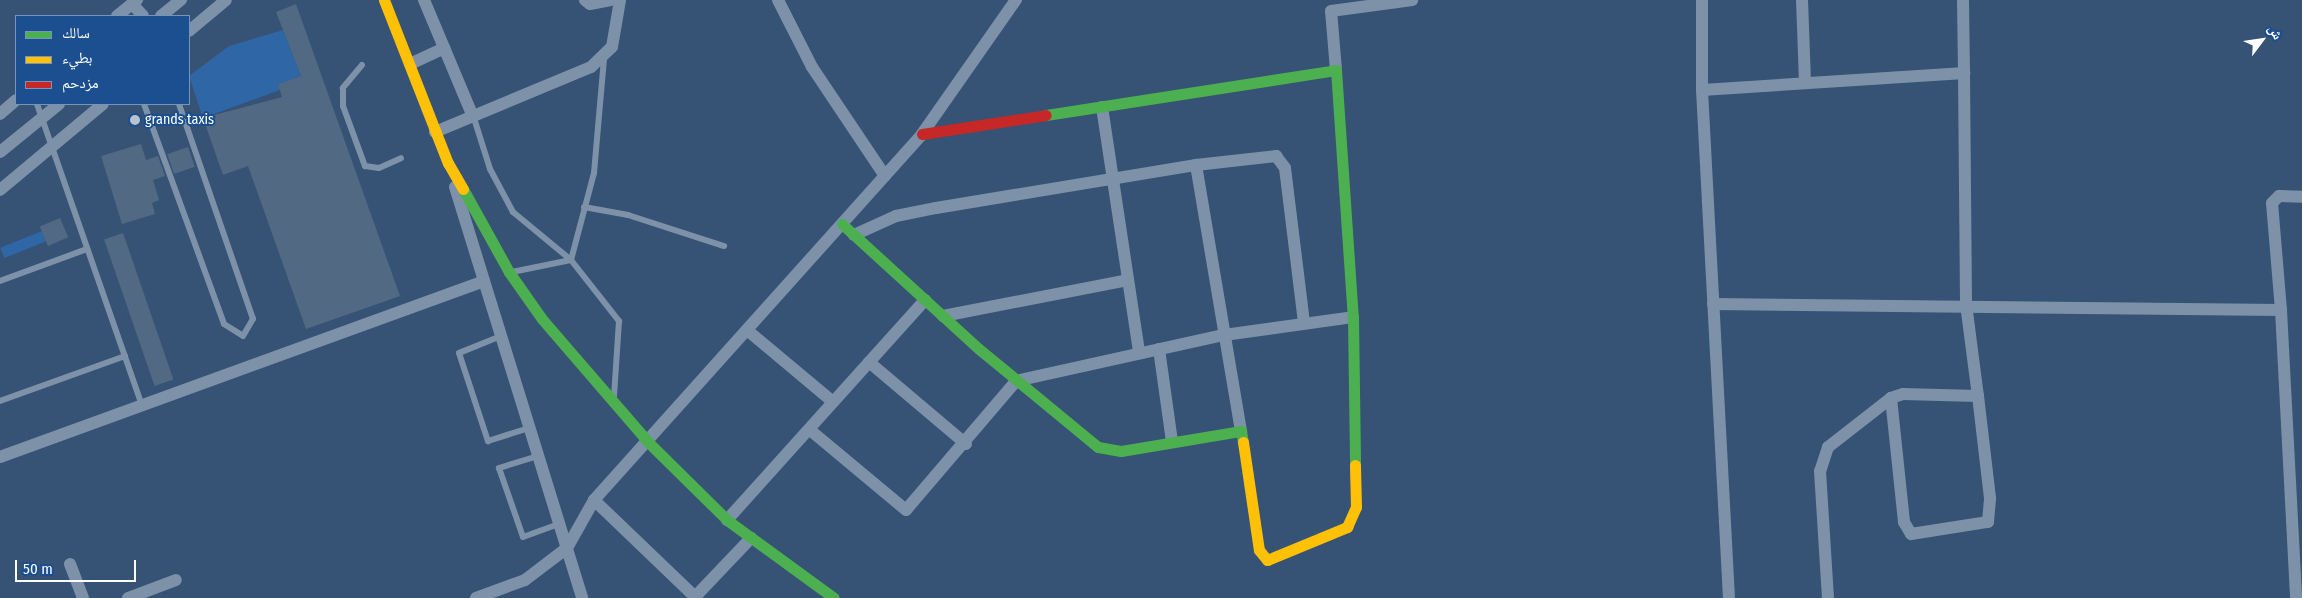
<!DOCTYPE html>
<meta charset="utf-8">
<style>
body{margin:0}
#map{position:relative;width:2302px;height:598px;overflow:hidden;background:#365274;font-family:"Fira Sans Condensed","Noto Naskh Arabic",sans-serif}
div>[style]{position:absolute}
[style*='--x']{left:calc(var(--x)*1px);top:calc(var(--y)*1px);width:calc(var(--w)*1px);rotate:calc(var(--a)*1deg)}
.green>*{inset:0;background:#2f66a5;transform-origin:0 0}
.building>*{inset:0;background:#526984;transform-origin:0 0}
.lane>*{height:6px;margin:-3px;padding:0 3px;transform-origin:3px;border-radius:3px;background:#7d92a8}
.street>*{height:12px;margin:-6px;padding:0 6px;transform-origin:6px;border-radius:6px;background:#7d92a8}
.fast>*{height:11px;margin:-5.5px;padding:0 5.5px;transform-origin:5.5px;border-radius:5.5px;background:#4caf50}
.slow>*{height:11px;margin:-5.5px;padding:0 5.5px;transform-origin:5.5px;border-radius:5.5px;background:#ffc107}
.jam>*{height:11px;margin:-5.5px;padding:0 5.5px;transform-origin:5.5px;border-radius:5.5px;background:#c62828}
.dots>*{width:14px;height:14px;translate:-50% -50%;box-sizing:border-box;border:2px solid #1b4f8f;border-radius:50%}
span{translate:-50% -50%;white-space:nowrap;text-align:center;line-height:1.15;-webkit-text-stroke:4px #1b4f8f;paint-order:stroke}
.poi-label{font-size:14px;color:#fff}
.left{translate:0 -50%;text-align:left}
.legend{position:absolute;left:15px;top:15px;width:175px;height:90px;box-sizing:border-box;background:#1b4f8f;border:1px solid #7695bc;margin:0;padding:6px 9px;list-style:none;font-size:15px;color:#fff}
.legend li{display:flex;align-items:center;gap:10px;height:25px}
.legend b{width:25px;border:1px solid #7695bc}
.north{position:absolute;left:2237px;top:15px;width:50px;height:50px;-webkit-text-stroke:4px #1b4f8f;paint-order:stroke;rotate:59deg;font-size:14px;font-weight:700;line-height:20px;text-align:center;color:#fff}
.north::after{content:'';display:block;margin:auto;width:18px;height:22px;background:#fff;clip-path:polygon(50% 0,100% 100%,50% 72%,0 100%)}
.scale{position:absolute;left:15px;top:560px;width:121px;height:22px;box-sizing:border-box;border:2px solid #fff;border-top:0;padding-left:6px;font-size:15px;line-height:18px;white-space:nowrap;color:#fff;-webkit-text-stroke:4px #1b4f8f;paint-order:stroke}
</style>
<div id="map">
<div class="green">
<div style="clip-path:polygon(283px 30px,301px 76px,278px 84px,280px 90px,203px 118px,189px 76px,229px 46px)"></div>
<div style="left:42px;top:231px;width:11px;height:45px;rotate:68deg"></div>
</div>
<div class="building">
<div style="clip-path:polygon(296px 4px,400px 296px,306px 329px,248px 166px,223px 175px,203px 118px,282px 97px,278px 84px,301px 76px,276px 12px)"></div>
<div style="clip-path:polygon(141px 144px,146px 160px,158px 156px,165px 176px,153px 180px,159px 200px,152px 203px,155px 214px,122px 224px,101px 156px)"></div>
<div style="left:188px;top:147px;width:21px;height:22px;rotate:71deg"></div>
<div style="left:60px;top:218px;width:21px;height:22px;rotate:67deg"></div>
<div style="left:123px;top:233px;width:155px;height:20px;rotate:71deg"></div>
</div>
<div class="lane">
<div style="--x:362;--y:65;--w:30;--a:130"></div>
<div style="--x:343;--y:88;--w:18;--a:90"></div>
<div style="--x:343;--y:106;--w:64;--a:69.9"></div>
<div style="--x:365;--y:166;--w:14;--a:8"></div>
<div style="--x:379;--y:168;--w:24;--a:-24"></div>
<div style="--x:37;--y:104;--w:317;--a:70.8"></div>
<div style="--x:144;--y:104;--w:234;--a:70"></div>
<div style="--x:224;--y:324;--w:22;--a:32"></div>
<div style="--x:243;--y:336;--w:20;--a:-60"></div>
<div style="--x:253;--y:319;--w:227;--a:-109"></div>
<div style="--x:473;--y:115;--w:57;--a:72.5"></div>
<div style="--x:490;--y:169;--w:49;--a:61.9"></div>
<div style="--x:513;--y:212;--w:75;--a:39.6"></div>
<div style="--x:571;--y:260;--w:90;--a:-75.2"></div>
<div style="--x:594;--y:173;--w:115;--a:-85"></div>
<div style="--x:584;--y:207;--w:45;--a:10.3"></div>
<div style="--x:628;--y:215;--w:101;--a:17.9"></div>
<div style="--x:512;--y:272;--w:60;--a:-11.5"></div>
<div style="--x:571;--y:260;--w:78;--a:51.8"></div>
<div style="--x:619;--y:321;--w:75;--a:93.8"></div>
<div style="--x:0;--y:281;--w:93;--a:-20.2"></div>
<div style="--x:501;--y:336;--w:45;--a:158"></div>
<div style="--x:459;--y:353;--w:93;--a:71.8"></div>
<div style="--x:488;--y:441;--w:43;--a:-17.6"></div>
<div style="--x:0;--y:401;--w:133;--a:-19.8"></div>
<div style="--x:538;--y:456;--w:41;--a:162.9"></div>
<div style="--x:499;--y:468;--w:73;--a:70.8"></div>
<div style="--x:523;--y:537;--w:38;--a:-20"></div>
</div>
<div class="street">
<div style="--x:424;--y:0;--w:124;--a:67.2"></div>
<div style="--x:585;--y:0;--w:6;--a:39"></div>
<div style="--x:590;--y:4;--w:21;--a:-11"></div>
<div style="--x:778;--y:0;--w:75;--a:63.1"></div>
<div style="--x:812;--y:67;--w:131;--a:56.2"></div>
<div style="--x:1702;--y:0;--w:90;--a:90"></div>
<div style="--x:1702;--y:90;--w:509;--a:86.96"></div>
<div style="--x:1802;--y:0;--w:81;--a:87.9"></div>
<div style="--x:1963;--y:0;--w:73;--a:89.2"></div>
<div style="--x:132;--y:4;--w:16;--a:47"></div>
<div style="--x:117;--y:16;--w:26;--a:-39"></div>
<div style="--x:161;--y:16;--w:26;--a:-39"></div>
<div style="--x:189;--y:31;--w:48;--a:-40"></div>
<div style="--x:410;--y:64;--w:38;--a:-25"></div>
<div style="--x:1336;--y:70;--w:59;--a:-94.8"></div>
<div style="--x:1331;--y:11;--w:82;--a:-7.7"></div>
<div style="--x:1702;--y:90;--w:263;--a:-3.7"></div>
<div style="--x:1964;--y:73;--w:231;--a:89.5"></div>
<div style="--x:1966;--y:304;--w:93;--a:82.6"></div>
<div style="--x:1978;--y:396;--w:75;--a:-178.5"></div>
<div style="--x:1903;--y:394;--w:13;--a:162"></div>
<div style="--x:1891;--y:398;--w:80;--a:142.1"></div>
<div style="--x:1828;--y:447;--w:25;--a:108"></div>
<div style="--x:1820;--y:471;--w:127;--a:86.4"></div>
<div style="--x:1102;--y:107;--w:249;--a:81.4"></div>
<div style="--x:0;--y:114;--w:21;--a:-41"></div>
<div style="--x:435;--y:132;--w:169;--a:-22.6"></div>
<div style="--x:591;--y:67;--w:29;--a:-44"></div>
<div style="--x:612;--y:47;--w:48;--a:-80.3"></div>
<div style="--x:0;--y:152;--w:76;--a:-39.1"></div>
<div style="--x:1196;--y:165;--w:270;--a:80.4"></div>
<div style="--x:455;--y:187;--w:430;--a:72.8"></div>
<div style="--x:0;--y:190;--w:134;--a:-39.9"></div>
<div style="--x:854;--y:235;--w:46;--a:-24.3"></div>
<div style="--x:896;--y:216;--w:41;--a:-11.3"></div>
<div style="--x:936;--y:208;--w:264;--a:-9.4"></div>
<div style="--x:1196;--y:165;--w:81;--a:-6.4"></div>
<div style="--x:1276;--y:156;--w:15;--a:53"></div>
<div style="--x:1285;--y:168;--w:155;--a:83"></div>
<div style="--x:1713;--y:304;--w:568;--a:0.61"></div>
<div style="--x:2281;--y:310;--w:107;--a:-94.8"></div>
<div style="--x:2272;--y:203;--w:10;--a:-45"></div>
<div style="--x:2279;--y:196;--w:23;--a:2"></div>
<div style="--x:2281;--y:310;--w:288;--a:87"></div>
<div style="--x:943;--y:316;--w:188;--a:-11"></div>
<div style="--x:747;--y:330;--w:112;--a:39.9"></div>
<div style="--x:1159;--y:349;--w:94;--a:82"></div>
<div style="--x:869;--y:362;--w:127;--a:40.2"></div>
<div style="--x:1891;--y:398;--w:125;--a:84"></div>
<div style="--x:1904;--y:522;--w:14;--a:60"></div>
<div style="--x:1911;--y:534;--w:78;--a:-8.9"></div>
<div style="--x:1988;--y:522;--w:24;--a:-85"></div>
<div style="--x:1990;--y:498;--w:103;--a:-96.7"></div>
<div style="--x:810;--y:430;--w:125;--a:39.8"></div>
<div style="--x:906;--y:510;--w:170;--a:-49.5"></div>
<div style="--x:1016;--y:381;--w:213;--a:-12.5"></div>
<div style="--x:1224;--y:335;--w:130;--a:-7.9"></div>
<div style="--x:0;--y:457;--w:515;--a:-19.98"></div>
<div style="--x:594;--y:500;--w:140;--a:43.8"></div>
<div style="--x:727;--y:520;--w:296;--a:-48"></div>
<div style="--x:70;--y:564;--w:36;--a:69"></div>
<div style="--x:128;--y:598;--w:51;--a:-20.6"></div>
<div style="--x:476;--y:598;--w:52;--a:-20.2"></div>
<div style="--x:525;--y:580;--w:53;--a:-37.3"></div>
<div style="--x:567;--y:548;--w:55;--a:-60.6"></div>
<div style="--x:594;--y:500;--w:491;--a:-48.1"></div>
<div style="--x:922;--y:134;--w:164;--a:-55"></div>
<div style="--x:694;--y:598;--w:83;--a:-46.5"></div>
</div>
<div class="fast">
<div style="--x:1046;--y:115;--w:293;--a:-8.8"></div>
<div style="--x:1336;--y:70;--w:248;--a:86.1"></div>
<div style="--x:1353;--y:317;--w:148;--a:89.2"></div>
<div style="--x:463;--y:189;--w:95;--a:61"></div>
<div style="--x:509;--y:272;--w:57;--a:54.9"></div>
<div style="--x:542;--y:319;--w:162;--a:49.2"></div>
<div style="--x:648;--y:442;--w:111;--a:44.6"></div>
<div style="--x:727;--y:520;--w:132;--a:36.1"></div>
<div style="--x:842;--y:224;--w:185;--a:42.4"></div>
<div style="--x:979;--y:349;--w:154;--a:39.5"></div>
<div style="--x:1098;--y:447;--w:23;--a:10"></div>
<div style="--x:1121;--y:451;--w:122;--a:-9.5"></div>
<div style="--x:1241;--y:431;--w:11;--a:80"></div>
</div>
<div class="slow">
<div style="--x:384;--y:0;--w:175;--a:68.6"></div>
<div style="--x:448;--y:163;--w:30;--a:60"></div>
<div style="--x:1243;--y:442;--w:109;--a:81.6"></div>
<div style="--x:1259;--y:550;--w:13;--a:51"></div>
<div style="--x:1267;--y:560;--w:87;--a:-22.4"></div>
<div style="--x:1347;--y:527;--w:22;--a:-66"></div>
<div style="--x:1356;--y:507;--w:42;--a:-91.4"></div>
</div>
<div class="jam">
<div style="--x:922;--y:134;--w:125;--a:-8.7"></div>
</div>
<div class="dots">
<div style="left:135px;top:120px;background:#b9c2ce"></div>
</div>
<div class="poi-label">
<span class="left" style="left:145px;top:120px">grands taxis</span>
</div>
<ul class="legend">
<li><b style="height:6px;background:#4caf50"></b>سالك</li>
<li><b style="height:6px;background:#ffc107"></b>بطيء</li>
<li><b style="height:6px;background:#c62828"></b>مزدحم</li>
</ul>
<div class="north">ش</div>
<div class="scale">50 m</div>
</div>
